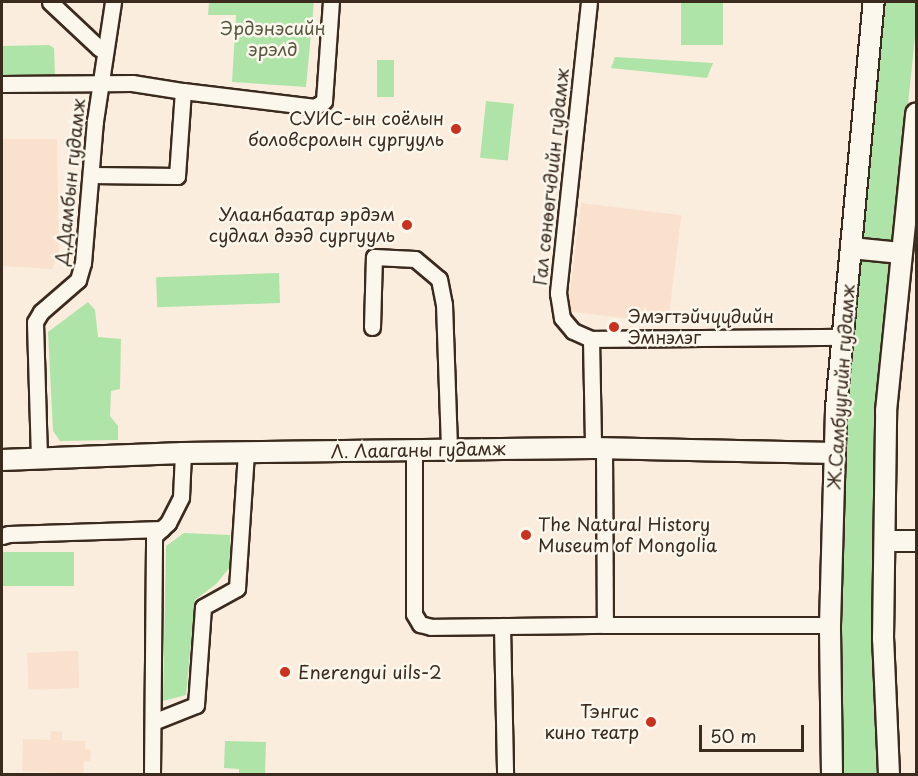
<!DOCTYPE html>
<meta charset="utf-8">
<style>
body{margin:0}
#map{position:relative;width:918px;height:776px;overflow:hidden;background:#faedde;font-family:"Playpen Sans",sans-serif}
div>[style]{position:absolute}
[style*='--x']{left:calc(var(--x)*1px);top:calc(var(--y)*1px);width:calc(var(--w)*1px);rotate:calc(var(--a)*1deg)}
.built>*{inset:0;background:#f9e1cd;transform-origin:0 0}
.green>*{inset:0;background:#aee4a7;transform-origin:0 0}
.roads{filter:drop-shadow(2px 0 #3b2a1e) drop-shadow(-2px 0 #3b2a1e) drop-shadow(0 2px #3b2a1e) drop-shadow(0 -2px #3b2a1e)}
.minor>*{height:15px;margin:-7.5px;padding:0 7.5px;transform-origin:7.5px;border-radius:7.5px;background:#fbf7ec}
.major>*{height:20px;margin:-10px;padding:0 10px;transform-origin:10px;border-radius:10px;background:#fbf7ec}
.dots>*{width:16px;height:16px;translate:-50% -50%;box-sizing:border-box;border:3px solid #fbf7ec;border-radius:50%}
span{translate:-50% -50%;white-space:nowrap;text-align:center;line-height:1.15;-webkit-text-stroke:5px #fbf7ec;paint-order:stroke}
.park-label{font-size:18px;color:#585840}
.poi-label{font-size:18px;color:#3b2a1e}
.right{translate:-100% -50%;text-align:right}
.left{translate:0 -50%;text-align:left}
.street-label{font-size:18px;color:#3b2a1e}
.frame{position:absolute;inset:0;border:3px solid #3b2a1e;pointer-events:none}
.scale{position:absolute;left:699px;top:725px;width:105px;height:27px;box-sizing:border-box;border:3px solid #3b2a1e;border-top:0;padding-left:8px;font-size:18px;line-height:21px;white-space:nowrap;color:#3b2a1e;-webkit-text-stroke:4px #fbf7ec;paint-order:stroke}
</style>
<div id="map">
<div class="built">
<div style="clip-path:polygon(2px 139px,57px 139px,59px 254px,52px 269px,2px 266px)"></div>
<div style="left:581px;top:203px;width:101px;height:109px;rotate:7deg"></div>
<div style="left:78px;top:651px;width:37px;height:51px;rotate:88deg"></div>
<div style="clip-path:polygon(51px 731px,62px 732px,62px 740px,85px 741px,85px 749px,91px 750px,90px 761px,84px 762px,83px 774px,22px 771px,23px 739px,50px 740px)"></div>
</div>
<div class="green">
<div style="clip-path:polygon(209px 2px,314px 2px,306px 87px,232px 82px,236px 15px,208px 15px)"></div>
<div style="left:681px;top:2px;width:42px;height:43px"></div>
<div style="clip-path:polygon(883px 2px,916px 2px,916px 27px,895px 230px,879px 774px,841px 774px,839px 668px,845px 416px)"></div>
<div style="clip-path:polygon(49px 45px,54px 48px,55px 77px,2px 79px,2px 46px)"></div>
<div style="clip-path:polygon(615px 57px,713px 63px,707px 78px,611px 68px)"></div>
<div style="left:377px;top:60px;width:17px;height:37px"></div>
<div style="left:486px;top:101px;width:28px;height:57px;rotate:6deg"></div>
<div style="left:279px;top:273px;width:30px;height:123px;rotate:88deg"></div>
<div style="clip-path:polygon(88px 302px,95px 310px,98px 337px,121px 339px,120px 389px,111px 391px,110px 416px,118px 426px,118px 440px,60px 441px,53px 431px,48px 332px)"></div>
<div style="clip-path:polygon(184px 533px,230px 535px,231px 566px,216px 584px,195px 600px,186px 695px,163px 701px,166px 546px)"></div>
<div style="left:2px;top:552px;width:72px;height:34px"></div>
<div style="clip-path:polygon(225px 741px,266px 742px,265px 774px,239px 774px,239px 769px,224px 768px)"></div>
</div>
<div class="roads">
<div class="minor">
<div style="--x:50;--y:2;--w:67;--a:43.2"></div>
<div style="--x:99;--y:48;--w:7;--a:27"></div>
<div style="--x:589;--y:2;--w:293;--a:96.1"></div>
<div style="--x:558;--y:293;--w:25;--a:81"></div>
<div style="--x:562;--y:318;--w:17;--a:50"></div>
<div style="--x:573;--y:331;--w:20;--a:24"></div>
<div style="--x:591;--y:339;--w:109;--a:88.9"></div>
<div style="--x:2;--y:84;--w:130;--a:-0.4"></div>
<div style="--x:132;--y:83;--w:52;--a:8.9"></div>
<div style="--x:91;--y:175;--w:86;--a:0.7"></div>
<div style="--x:177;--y:176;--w:85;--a:-86"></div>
<div style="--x:183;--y:91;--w:133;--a:6.9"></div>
<div style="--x:315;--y:107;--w:11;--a:-34"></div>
<div style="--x:324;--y:101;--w:99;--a:-86"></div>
<div style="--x:372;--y:327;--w:70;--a:-88.4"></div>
<div style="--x:374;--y:257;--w:41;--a:2.8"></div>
<div style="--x:415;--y:259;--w:31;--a:40"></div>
<div style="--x:439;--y:279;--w:25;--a:79"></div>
<div style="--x:444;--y:304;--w:146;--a:88"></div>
<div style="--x:591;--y:339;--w:251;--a:-0.5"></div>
<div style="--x:604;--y:448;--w:177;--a:89.7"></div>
<div style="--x:605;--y:625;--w:225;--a:0"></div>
<div style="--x:414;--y:451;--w:163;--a:90"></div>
<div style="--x:414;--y:614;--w:12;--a:59"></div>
<div style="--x:420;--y:624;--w:11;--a:15"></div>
<div style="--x:431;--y:627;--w:174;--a:-0.7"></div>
<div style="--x:39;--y:458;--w:136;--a:-91.7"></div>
<div style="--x:35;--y:322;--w:12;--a:-59"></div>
<div style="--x:41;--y:312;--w:49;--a:-40.9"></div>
<div style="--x:78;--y:280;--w:18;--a:-74"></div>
<div style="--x:83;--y:263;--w:143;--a:-85.2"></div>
<div style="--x:95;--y:121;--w:120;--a:-81.4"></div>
<div style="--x:2;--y:536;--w:7;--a:-16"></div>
<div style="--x:9;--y:534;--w:153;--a:-1.9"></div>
<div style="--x:502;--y:626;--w:148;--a:88.8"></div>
<div style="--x:153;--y:722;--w:46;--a:-21.6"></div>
<div style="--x:196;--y:705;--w:98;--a:-85.9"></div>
<div style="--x:203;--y:607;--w:39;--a:-29"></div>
<div style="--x:237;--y:588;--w:136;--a:-86.2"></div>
<div style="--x:152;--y:774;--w:238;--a:-89.5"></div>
<div style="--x:154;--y:536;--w:19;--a:-43"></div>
<div style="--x:168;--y:523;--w:29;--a:-63"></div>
<div style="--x:181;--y:497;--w:44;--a:-87.4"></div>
</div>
<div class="major">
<div style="--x:851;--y:248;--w:50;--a:5.7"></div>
<div style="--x:2;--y:460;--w:181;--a:-2.2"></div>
<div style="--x:183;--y:453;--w:410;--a:-0.7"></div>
<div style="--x:593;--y:448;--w:242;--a:1.2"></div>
<div style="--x:885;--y:541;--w:31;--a:0"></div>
<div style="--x:832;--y:774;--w:149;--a:-90.8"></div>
<div style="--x:830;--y:625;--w:217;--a:-88.4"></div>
<div style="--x:836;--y:408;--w:408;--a:-84.7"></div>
<div style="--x:889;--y:774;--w:135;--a:-92.5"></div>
<div style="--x:883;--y:639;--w:228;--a:-89.2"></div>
<div style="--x:886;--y:411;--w:299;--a:-84.2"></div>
</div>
</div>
<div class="dots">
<div style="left:456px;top:129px;background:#c8321e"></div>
<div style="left:407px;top:225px;background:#c8321e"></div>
<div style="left:614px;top:327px;background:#c8321e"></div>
<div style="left:526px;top:535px;background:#c8321e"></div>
<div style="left:285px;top:672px;background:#c8321e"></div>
<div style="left:651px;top:722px;background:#c8321e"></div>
</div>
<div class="park-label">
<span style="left:273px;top:39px">Эрдэнэсийн<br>эрэлд</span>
</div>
<div class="poi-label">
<span class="right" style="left:444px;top:129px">СУИС-ын соёлын<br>боловсролын сургууль</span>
<span class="right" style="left:395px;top:225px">Улаанбаатар эрдэм<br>судлал дээд сургууль</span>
<span class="left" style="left:628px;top:327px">Эмэгтэйчүүдийн<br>Эмнэлэг</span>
<span class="left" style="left:538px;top:535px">The Natural History<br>Museum of Mongolia</span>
<span class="left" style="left:298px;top:672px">Enerengui uils-2</span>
<span class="right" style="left:639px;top:722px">Тэнгис<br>кино театр</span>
</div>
<div class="street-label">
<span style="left:551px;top:177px;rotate:-84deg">Гал сөнөөгчдийн гудамж</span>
<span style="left:70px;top:182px;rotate:-84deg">Д.Дамбын гудамж</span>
<span style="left:841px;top:387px;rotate:-86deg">Ж.Самбуугийн гудамж</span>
<span style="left:418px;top:450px;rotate:-1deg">Л. Лааганы гудамж</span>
</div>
<div class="frame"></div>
<div class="scale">50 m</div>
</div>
